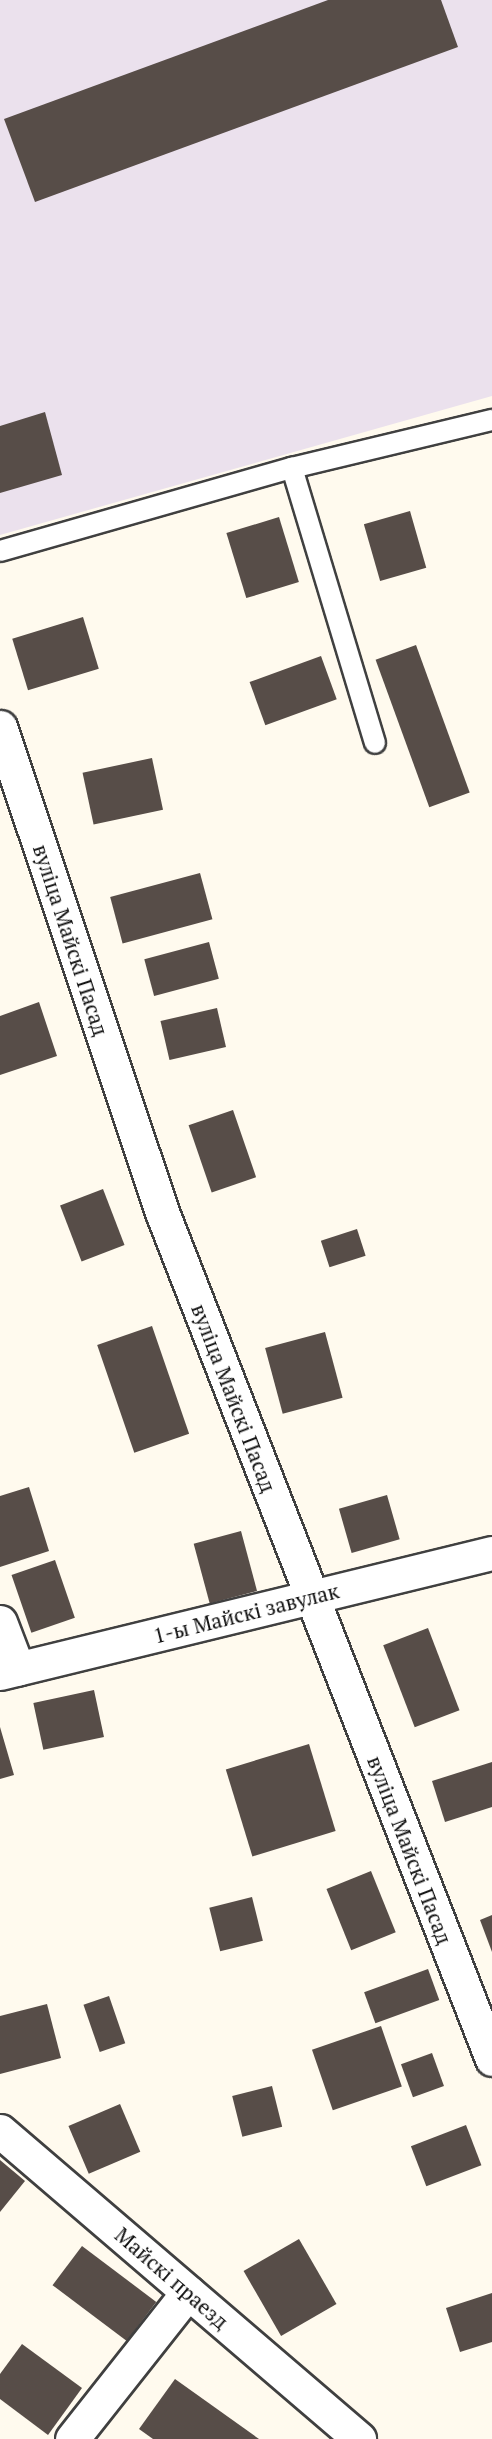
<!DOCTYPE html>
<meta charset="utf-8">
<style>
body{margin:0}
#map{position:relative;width:492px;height:2439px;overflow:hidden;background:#fffaee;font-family:"PT Serif",serif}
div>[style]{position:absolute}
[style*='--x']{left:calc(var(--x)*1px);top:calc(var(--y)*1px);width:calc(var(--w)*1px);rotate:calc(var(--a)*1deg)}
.industrial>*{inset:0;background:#ebe1ed}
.building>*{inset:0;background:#574d48;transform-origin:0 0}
.roads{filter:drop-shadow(2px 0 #404040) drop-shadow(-2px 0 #404040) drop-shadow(0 2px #404040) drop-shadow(0 -2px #404040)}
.lane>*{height:20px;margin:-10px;padding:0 10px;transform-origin:10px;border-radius:10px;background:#fff}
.street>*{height:33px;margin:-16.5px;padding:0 16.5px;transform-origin:16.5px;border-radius:16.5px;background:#fff}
span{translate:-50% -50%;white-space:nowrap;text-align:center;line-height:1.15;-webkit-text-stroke:6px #fff;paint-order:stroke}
.street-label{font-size:21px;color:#0d0d0d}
</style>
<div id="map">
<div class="industrial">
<div style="clip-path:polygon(0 0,492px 0,492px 396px,0 535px)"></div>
</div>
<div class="building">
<div style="clip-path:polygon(328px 0,441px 0,458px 47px,35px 202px,4px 119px)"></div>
<div style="clip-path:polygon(45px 412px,62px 475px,0 493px,0 426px)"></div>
<div style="left:410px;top:511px;width:59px;height:48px;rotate:74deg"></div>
<div style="left:279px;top:517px;width:68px;height:55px;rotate:73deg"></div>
<div style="left:83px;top:617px;width:54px;height:74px;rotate:73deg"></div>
<div style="left:416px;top:645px;width:157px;height:43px;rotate:70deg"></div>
<div style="left:321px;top:656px;width:46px;height:76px;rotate:70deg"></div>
<div style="left:152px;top:758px;width:53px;height:71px;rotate:78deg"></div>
<div style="left:200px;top:873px;width:48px;height:93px;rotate:75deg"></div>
<div style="left:209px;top:942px;width:38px;height:67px;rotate:75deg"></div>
<div style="clip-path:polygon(39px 1002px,57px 1056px,0 1075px,0 1016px)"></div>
<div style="left:217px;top:1008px;width:40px;height:58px;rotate:77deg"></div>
<div style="left:233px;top:1110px;width:71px;height:47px;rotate:71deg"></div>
<div style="left:103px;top:1189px;width:60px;height:46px;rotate:69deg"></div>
<div style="left:357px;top:1229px;width:28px;height:38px;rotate:72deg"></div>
<div style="left:152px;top:1326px;width:114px;height:58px;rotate:71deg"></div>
<div style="left:325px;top:1332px;width:68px;height:62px;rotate:75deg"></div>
<div style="clip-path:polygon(29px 1487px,49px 1551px,0 1567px,0 1496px)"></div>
<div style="left:387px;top:1495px;width:46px;height:50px;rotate:74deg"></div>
<div style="left:241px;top:1531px;width:62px;height:49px;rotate:75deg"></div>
<div style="left:55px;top:1560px;width:61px;height:46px;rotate:71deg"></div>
<div style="left:428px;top:1628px;width:88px;height:48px;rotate:69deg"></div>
<div style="left:94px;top:1690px;width:48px;height:62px;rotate:78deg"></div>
<div style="clip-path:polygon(0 1727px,14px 1775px,0 1779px)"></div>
<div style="left:309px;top:1744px;width:91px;height:87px;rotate:73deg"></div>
<div style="clip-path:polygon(492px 1762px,492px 1807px,445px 1822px,432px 1781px)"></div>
<div style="left:371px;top:1871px;width:66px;height:48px;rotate:68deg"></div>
<div style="left:252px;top:1897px;width:45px;height:44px;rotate:76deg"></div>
<div style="clip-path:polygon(492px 1915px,492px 1952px,480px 1920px)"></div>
<div style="left:428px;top:1969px;width:33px;height:68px;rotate:70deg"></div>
<div style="left:109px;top:1996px;width:50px;height:27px;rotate:71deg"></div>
<div style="clip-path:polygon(47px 2004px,61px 2058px,0 2074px,0 2016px)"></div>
<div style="left:381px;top:2026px;width:64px;height:73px;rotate:71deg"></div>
<div style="left:432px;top:2053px;width:35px;height:33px;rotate:70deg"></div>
<div style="left:272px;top:2086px;width:42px;height:41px;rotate:76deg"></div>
<div style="left:120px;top:2104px;width:52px;height:56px;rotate:67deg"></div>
<div style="left:466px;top:2125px;width:43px;height:59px;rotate:69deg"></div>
<div style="clip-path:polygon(0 2160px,25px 2181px,0 2212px)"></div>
<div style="left:299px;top:2239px;width:75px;height:64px;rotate:60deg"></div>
<div style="left:82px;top:2246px;width:93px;height:49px;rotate:37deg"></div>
<div style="clip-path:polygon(492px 2293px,492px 2342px,460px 2352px,446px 2308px)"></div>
<div style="clip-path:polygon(22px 2344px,82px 2388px,48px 2435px,0 2399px,0 2374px)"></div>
<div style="clip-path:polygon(175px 2379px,259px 2439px,153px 2439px,139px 2429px)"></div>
</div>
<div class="roads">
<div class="lane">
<div style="--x:292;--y:468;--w:287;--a:73.2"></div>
<div style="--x:0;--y:551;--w:304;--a:-15.9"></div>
<div style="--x:292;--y:468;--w:206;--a:-13.5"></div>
</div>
<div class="street">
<div style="--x:0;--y:727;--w:511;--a:71.53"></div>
<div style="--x:162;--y:1212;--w:909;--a:68.71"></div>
<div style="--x:0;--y:1622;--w:50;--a:69"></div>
<div style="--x:0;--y:1673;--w:506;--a:-13.71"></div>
<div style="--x:0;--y:2131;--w:473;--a:40.6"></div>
<div style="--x:72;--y:2439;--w:187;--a:-51.7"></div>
</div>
</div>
<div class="street-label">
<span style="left:71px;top:940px;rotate:72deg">вуліца Майскі Пасад</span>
<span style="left:234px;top:1398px;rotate:69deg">вуліца Майскі Пасад</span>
<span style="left:246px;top:1613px;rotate:-14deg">1-ы Майскі завулак</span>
<span style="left:410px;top:1850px;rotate:69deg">вуліца Майскі Пасад</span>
<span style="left:172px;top:2278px;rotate:41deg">Майскі праезд</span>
</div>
</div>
